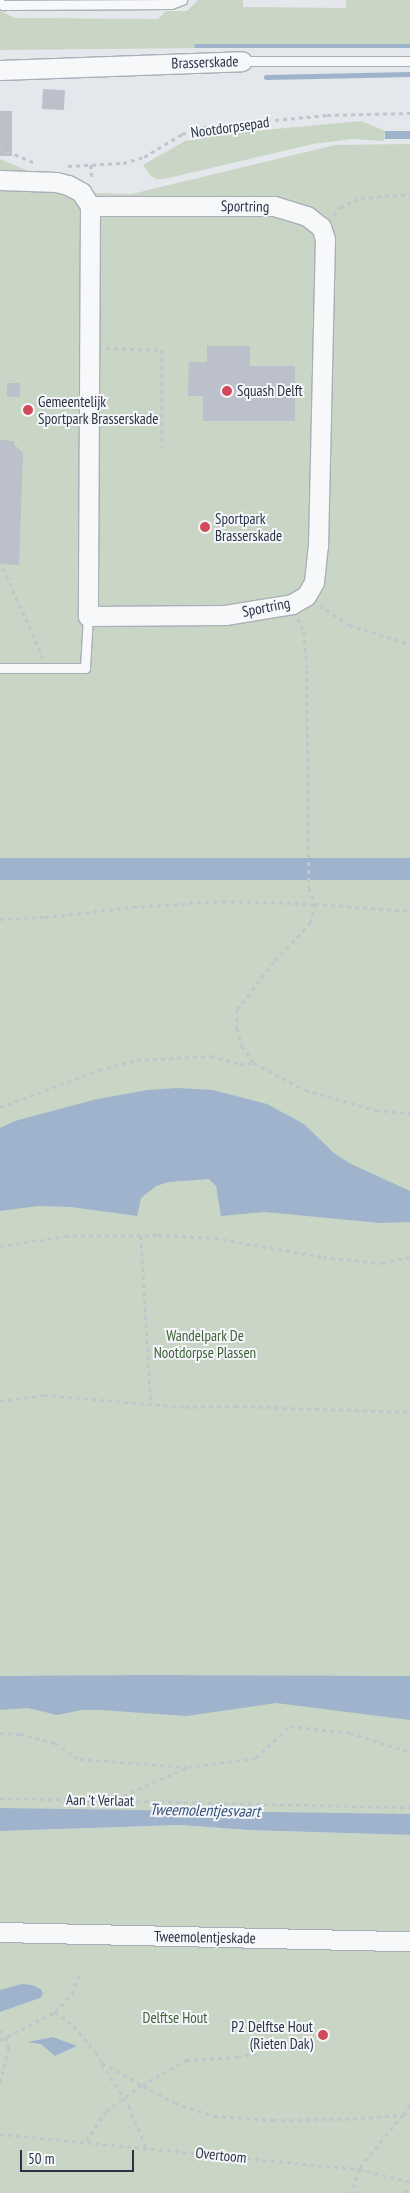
<!DOCTYPE html>
<style>
body{margin:0}
#map{position:relative;width:410px;height:2193px;overflow:hidden;background:#e4e7ec;font-family:"PT Sans Narrow",sans-serif}
div>[style]{position:absolute}
[style*='--x']{left:calc(var(--x)*1px);top:calc(var(--y)*1px);width:calc(var(--w)*1px);rotate:calc(var(--a)*1deg)}
.green>*{inset:0;background:#c9d6c5;transform-origin:0 0}
.water>*{inset:0;background:#9fb4cc;transform-origin:0 0}
.stream>*{height:4.5px;margin:-2.25px;padding:0 2.25px;transform-origin:2.25px;border-radius:2.25px;background:#9fb4cc}
.building>*{inset:0;background:#bbc0ca;transform-origin:0 0}
.path>*{height:2.5px;margin-top:-1.25px;transform-origin:0;background:repeating-linear-gradient(90deg,#c2c5cb 0 4px,transparent 0 8px)}
.roads{filter:drop-shadow(1px 0 #a9aeb7) drop-shadow(-1px 0 #a9aeb7) drop-shadow(0 1px #a9aeb7) drop-shadow(0 -1px #a9aeb7)}
.lane>*{height:9px;margin:-4.5px;padding:0 4.5px;transform-origin:4.5px;border-radius:4.5px;background:#f7f8fa}
.street>*{height:19px;margin:-9.5px;padding:0 9.5px;transform-origin:9.5px;border-radius:9.5px;background:#f7f8fa}
.dots>*{width:14px;height:14px;translate:-50% -50%;box-sizing:border-box;border:2px solid #f4f6f9;border-radius:50%}
span{translate:-50% -50%;white-space:nowrap;text-align:center;line-height:1.15;-webkit-text-stroke:4px #f4f6f9;paint-order:stroke}
.street-label{font-size:15px;color:#2b3445}
.poi-label{font-size:15px;color:#2b3445}
.left{translate:0 -50%;text-align:left}
.right{translate:-100% -50%;text-align:right}
.park-label{font-size:15px;color:#3f6138}
.water-label{font-size:16px;color:#34527a;font-style:italic}
.scale{position:absolute;left:20px;top:2150px;width:114px;height:22px;box-sizing:border-box;border:2px solid #2b3445;border-top:0;padding-left:6px;font-size:15px;line-height:18px;white-space:nowrap;color:#2b3445;-webkit-text-stroke:4px #f4f6f9;paint-order:stroke}
</style>
<div id="map">
<div class="green">
<div style="clip-path:polygon(198px 0,243px 0,243px 7px,346px 8px,346px 0,410px 0,410px 46px,0 50px,0 11px,15px 18px,158px 19px,166px 11px,187px 11px)"></div>
<div style="clip-path:polygon(361px 121px,385px 131px,384px 141px,352px 139px,313px 144px,164px 179px,157px 179px,151px 176px,143px 165px,185px 141px,234px 133px)"></div>
<div style="clip-path:polygon(410px 144px,410px 861px,0 860px,0 191px,132px 194px,335px 145px)"></div>
<div style="clip-path:polygon(0 159px,42px 177px,0 174px)"></div>
<div style="left:410px;top:878px;width:937px;height:410px;rotate:90deg"></div>
<div style="clip-path:polygon(181px 1825px,248px 1830px,410px 1835px,410px 2193px,0 2193px,0 1831px)"></div>
</div>
<div class="water">
<div style="left:385px;top:131px;width:25px;height:8px"></div>
<div style="left:0;top:858px;width:410px;height:22px"></div>
<div style="clip-path:polygon(177px 1088px,213px 1090px,267px 1104px,304px 1124px,334px 1153px,349px 1163px,410px 1191px,410px 1222px,380px 1223px,265px 1212px,221px 1216px,216px 1186px,209px 1179px,169px 1182px,156px 1186px,141px 1198px,137px 1216px,71px 1207px,38px 1206px,0 1211px,0 1128px,15px 1121px,93px 1100px,147px 1090px)"></div>
<div style="clip-path:polygon(150px 1675px,410px 1676px,410px 1720px,276px 1703px,187px 1716px,100px 1710px,82px 1710px,57px 1715px,28px 1708px,0 1710px,0 1676px)"></div>
<div style="clip-path:polygon(0 1808px,410px 1814px,410px 1835px,248px 1830px,181px 1825px,0 1831px)"></div>
<div style="clip-path:polygon(22px 1984px,32px 1985px,41px 1989px,43px 1994px,40px 1998px,0 2012px,0 1990px)"></div>
<div style="clip-path:polygon(53px 2037px,77px 2046px,55px 2056px,41px 2044px,27px 2042px)"></div>
</div>
<div class="stream">
<div style="--x:196;--y:46;--w:214;--a:0"></div>
<div style="--x:266;--y:77;--w:144;--a:-1.2"></div>
</div>
<div class="building">
<div style="left:43px;top:89px;width:22px;height:20px;rotate:3deg"></div>
<div style="left:0;top:111px;width:12px;height:45px"></div>
<div style="clip-path:polygon(207px 346px,250px 346px,250px 366px,295px 366px,295px 421px,203px 421px,203px 396px,188px 396px,189px 362px,207px 362px)"></div>
<div style="left:7px;top:383px;width:13px;height:14px"></div>
<div style="clip-path:polygon(0 440px,14px 441px,14px 444px,23px 453px,19px 565px,0 564px)"></div>
</div>
<div class="path">
<div style="--x:0;--y:148;--w:38;--a:23"></div>
<div style="--x:91;--y:165;--w:13;--a:86"></div>
<div style="--x:68;--y:166;--w:55;--a:-3.1"></div>
<div style="--x:123;--y:163;--w:22;--a:-16"></div>
<div style="--x:144;--y:157;--w:44;--a:-31.2"></div>
<div style="--x:182;--y:134;--w:22;--a:-18"></div>
<div style="--x:203;--y:127;--w:125;--a:-5.5"></div>
<div style="--x:327;--y:115;--w:83;--a:-1.4"></div>
<div style="--x:333;--y:215;--w:11;--a:-49"></div>
<div style="--x:340;--y:207;--w:23;--a:-23"></div>
<div style="--x:361;--y:198;--w:49;--a:-4.7"></div>
<div style="--x:106;--y:348;--w:56;--a:2"></div>
<div style="--x:162;--y:350;--w:97;--a:90"></div>
<div style="--x:3;--y:568;--w:98;--a:65.8"></div>
<div style="--x:320;--y:605;--w:35;--a:35"></div>
<div style="--x:349;--y:625;--w:64;--a:17.3"></div>
<div style="--x:298;--y:619;--w:14;--a:65"></div>
<div style="--x:304;--y:632;--w:38;--a:85"></div>
<div style="--x:307;--y:670;--w:218;--a:89.5"></div>
<div style="--x:309;--y:888;--w:17;--a:69"></div>
<div style="--x:315;--y:904;--w:19;--a:102"></div>
<div style="--x:311;--y:923;--w:54;--a:133.5"></div>
<div style="--x:274;--y:962;--w:61;--a:127.6"></div>
<div style="--x:237;--y:1010;--w:18;--a:90"></div>
<div style="--x:237;--y:1028;--w:19;--a:74"></div>
<div style="--x:242;--y:1046;--w:21;--a:55"></div>
<div style="--x:254;--y:1063;--w:58;--a:27.9"></div>
<div style="--x:305;--y:1090;--w:74;--a:15.7"></div>
<div style="--x:376;--y:1110;--w:34;--a:5"></div>
<div style="--x:0;--y:919;--w:45;--a:-2.5"></div>
<div style="--x:45;--y:917;--w:89;--a:-6.5"></div>
<div style="--x:133;--y:907;--w:90;--a:-3.8"></div>
<div style="--x:223;--y:901;--w:92;--a:1.9"></div>
<div style="--x:315;--y:904;--w:95;--a:4.2"></div>
<div style="--x:0;--y:1107;--w:106;--a:-20.5"></div>
<div style="--x:99;--y:1070;--w:39;--a:-15"></div>
<div style="--x:137;--y:1060;--w:74;--a:-3.1"></div>
<div style="--x:211;--y:1056;--w:30;--a:15"></div>
<div style="--x:240;--y:1064;--w:14;--a:-4"></div>
<div style="--x:141;--y:1236;--w:168;--a:86.6"></div>
<div style="--x:0;--y:1246;--w:66;--a:-8.7"></div>
<div style="--x:65;--y:1236;--w:93;--a:-0.6"></div>
<div style="--x:158;--y:1235;--w:57;--a:3"></div>
<div style="--x:215;--y:1238;--w:110;--a:10"></div>
<div style="--x:323;--y:1257;--w:59;--a:5.8"></div>
<div style="--x:382;--y:1263;--w:29;--a:-12"></div>
<div style="--x:0;--y:1401;--w:44;--a:-7.8"></div>
<div style="--x:44;--y:1395;--w:142;--a:4.9"></div>
<div style="--x:185;--y:1407;--w:50;--a:-1.1"></div>
<div style="--x:235;--y:1406;--w:175;--a:2"></div>
<div style="--x:0;--y:1733;--w:20;--a:3"></div>
<div style="--x:20;--y:1734;--w:36;--a:14"></div>
<div style="--x:55;--y:1743;--w:30;--a:33"></div>
<div style="--x:80;--y:1759;--w:107;--a:4.3"></div>
<div style="--x:0;--y:1798;--w:410;--a:1.3"></div>
<div style="--x:116;--y:1799;--w:79;--a:-24"></div>
<div style="--x:188;--y:1767;--w:69;--a:-7.5"></div>
<div style="--x:256;--y:1758;--w:47;--a:-43.3"></div>
<div style="--x:290;--y:1726;--w:60;--a:6.7"></div>
<div style="--x:350;--y:1733;--w:63;--a:17.6"></div>
<div style="--x:55;--y:2012;--w:24;--a:36"></div>
<div style="--x:74;--y:2026;--w:34;--a:50"></div>
<div style="--x:96;--y:2052;--w:13;--a:61"></div>
<div style="--x:102;--y:2063;--w:83;--a:28.7"></div>
<div style="--x:175;--y:2103;--w:41;--a:18.4"></div>
<div style="--x:214;--y:2116;--w:59;--a:3.9"></div>
<div style="--x:273;--y:2120;--w:72;--a:-0.8"></div>
<div style="--x:345;--y:2119;--w:58;--a:-3.9"></div>
<div style="--x:403;--y:2115;--w:70;--a:129.2"></div>
<div style="--x:359;--y:2169;--w:25;--a:106"></div>
<div style="--x:0;--y:2030;--w:9;--a:49"></div>
<div style="--x:6;--y:2037;--w:11;--a:75"></div>
<div style="--x:9;--y:2048;--w:37;--a:104"></div>
<div style="--x:0;--y:2040;--w:62;--a:-27"></div>
<div style="--x:55;--y:2012;--w:25;--a:-47"></div>
<div style="--x:72;--y:1994;--w:21;--a:-71"></div>
<div style="--x:102;--y:2064;--w:50;--a:57.3"></div>
<div style="--x:129;--y:2106;--w:44;--a:67.5"></div>
<div style="--x:410;--y:2105;--w:12;--a:125"></div>
<div style="--x:403;--y:2115;--w:7;--a:0"></div>
<div style="--x:0;--y:2134;--w:361;--a:5.6"></div>
<div style="--x:359;--y:2169;--w:53;--a:14.3"></div>
<div style="--x:86;--y:2141;--w:36;--a:-56"></div>
<div style="--x:106;--y:2111;--w:44;--a:-35.8"></div>
<div style="--x:142;--y:2085;--w:51;--a:-29.6"></div>
<div style="--x:186;--y:2060;--w:51;--a:-3.4"></div>
<div style="--x:237;--y:2057;--w:21;--a:-11"></div>
<div style="--x:405;--y:2193;--w:8;--a:-50"></div>
</div>
<div class="roads">
<div class="lane">
<div style="--x:0;--y:3;--w:4;--a:34"></div>
<div style="--x:3;--y:5;--w:168;--a:-0.3"></div>
<div style="--x:171;--y:4;--w:12;--a:-20"></div>
<div style="--x:242;--y:61;--w:168;--a:0"></div>
<div style="--x:0;--y:668;--w:85;--a:0"></div>
<div style="--x:85;--y:668;--w:52;--a:-86.7"></div>
</div>
<div class="street">
<div style="--x:0;--y:70;--w:242;--a:-2.1"></div>
<div style="--x:0;--y:180;--w:56;--a:2"></div>
<div style="--x:56;--y:182;--w:12;--a:14"></div>
<div style="--x:68;--y:185;--w:15;--a:28"></div>
<div style="--x:81;--y:192;--w:17;--a:57"></div>
<div style="--x:90;--y:206;--w:410;--a:90.3"></div>
<div style="--x:88;--y:616;--w:137;--a:-0.4"></div>
<div style="--x:225;--y:615;--w:68;--a:-9.3"></div>
<div style="--x:292;--y:604;--w:16;--a:-30"></div>
<div style="--x:306;--y:596;--w:16;--a:-60"></div>
<div style="--x:314;--y:582;--w:36;--a:-84"></div>
<div style="--x:318;--y:546;--w:307;--a:-88.7"></div>
<div style="--x:325;--y:239;--w:13;--a:-108"></div>
<div style="--x:321;--y:227;--w:18;--a:-142"></div>
<div style="--x:307;--y:216;--w:34;--a:-163"></div>
<div style="--x:275;--y:206;--w:185;--a:180"></div>
<div style="--x:0;--y:1932;--w:410;--a:1.3"></div>
</div>
</div>
<div class="dots">
<div style="left:227px;top:391px;background:#d1495b"></div>
<div style="left:28px;top:410px;background:#d1495b"></div>
<div style="left:205px;top:527px;background:#d1495b"></div>
<div style="left:323px;top:2035px;background:#d1495b"></div>
</div>
<div class="street-label">
<span style="left:205px;top:62px;rotate:-2deg">Brasserskade</span>
<span style="left:230px;top:127px;rotate:-8deg">Nootdorpsepad</span>
<span style="left:245px;top:206px;rotate:1deg">Sportring</span>
<span style="left:266px;top:607px;rotate:-11deg">Sportring</span>
<span style="left:100px;top:1800px;rotate:1deg">Aan 't Verlaat</span>
<span style="left:205px;top:1937px;rotate:1deg">Tweemolentjeskade</span>
<span style="left:221px;top:2155px;rotate:6deg">Overtoom</span>
</div>
<div class="poi-label">
<span class="left" style="left:237px;top:391px">Squash Delft</span>
<span class="left" style="left:38px;top:410px">Gemeentelijk<br>Sportpark Brasserskade</span>
<span class="left" style="left:215px;top:527px">Sportpark<br>Brasserskade</span>
<span class="right" style="left:313px;top:2035px">P2 Delftse Hout<br>(Rieten Dak)</span>
</div>
<div class="park-label">
<span style="left:205px;top:1344px">Wandelpark De<br>Nootdorpse Plassen</span>
<span style="left:175px;top:2018px">Delftse Hout</span>
</div>
<div class="water-label">
<span style="left:205px;top:1810px;rotate:1deg">Tweemolentjesvaart</span>
</div>
<div class="scale">50 m</div>
</div>
